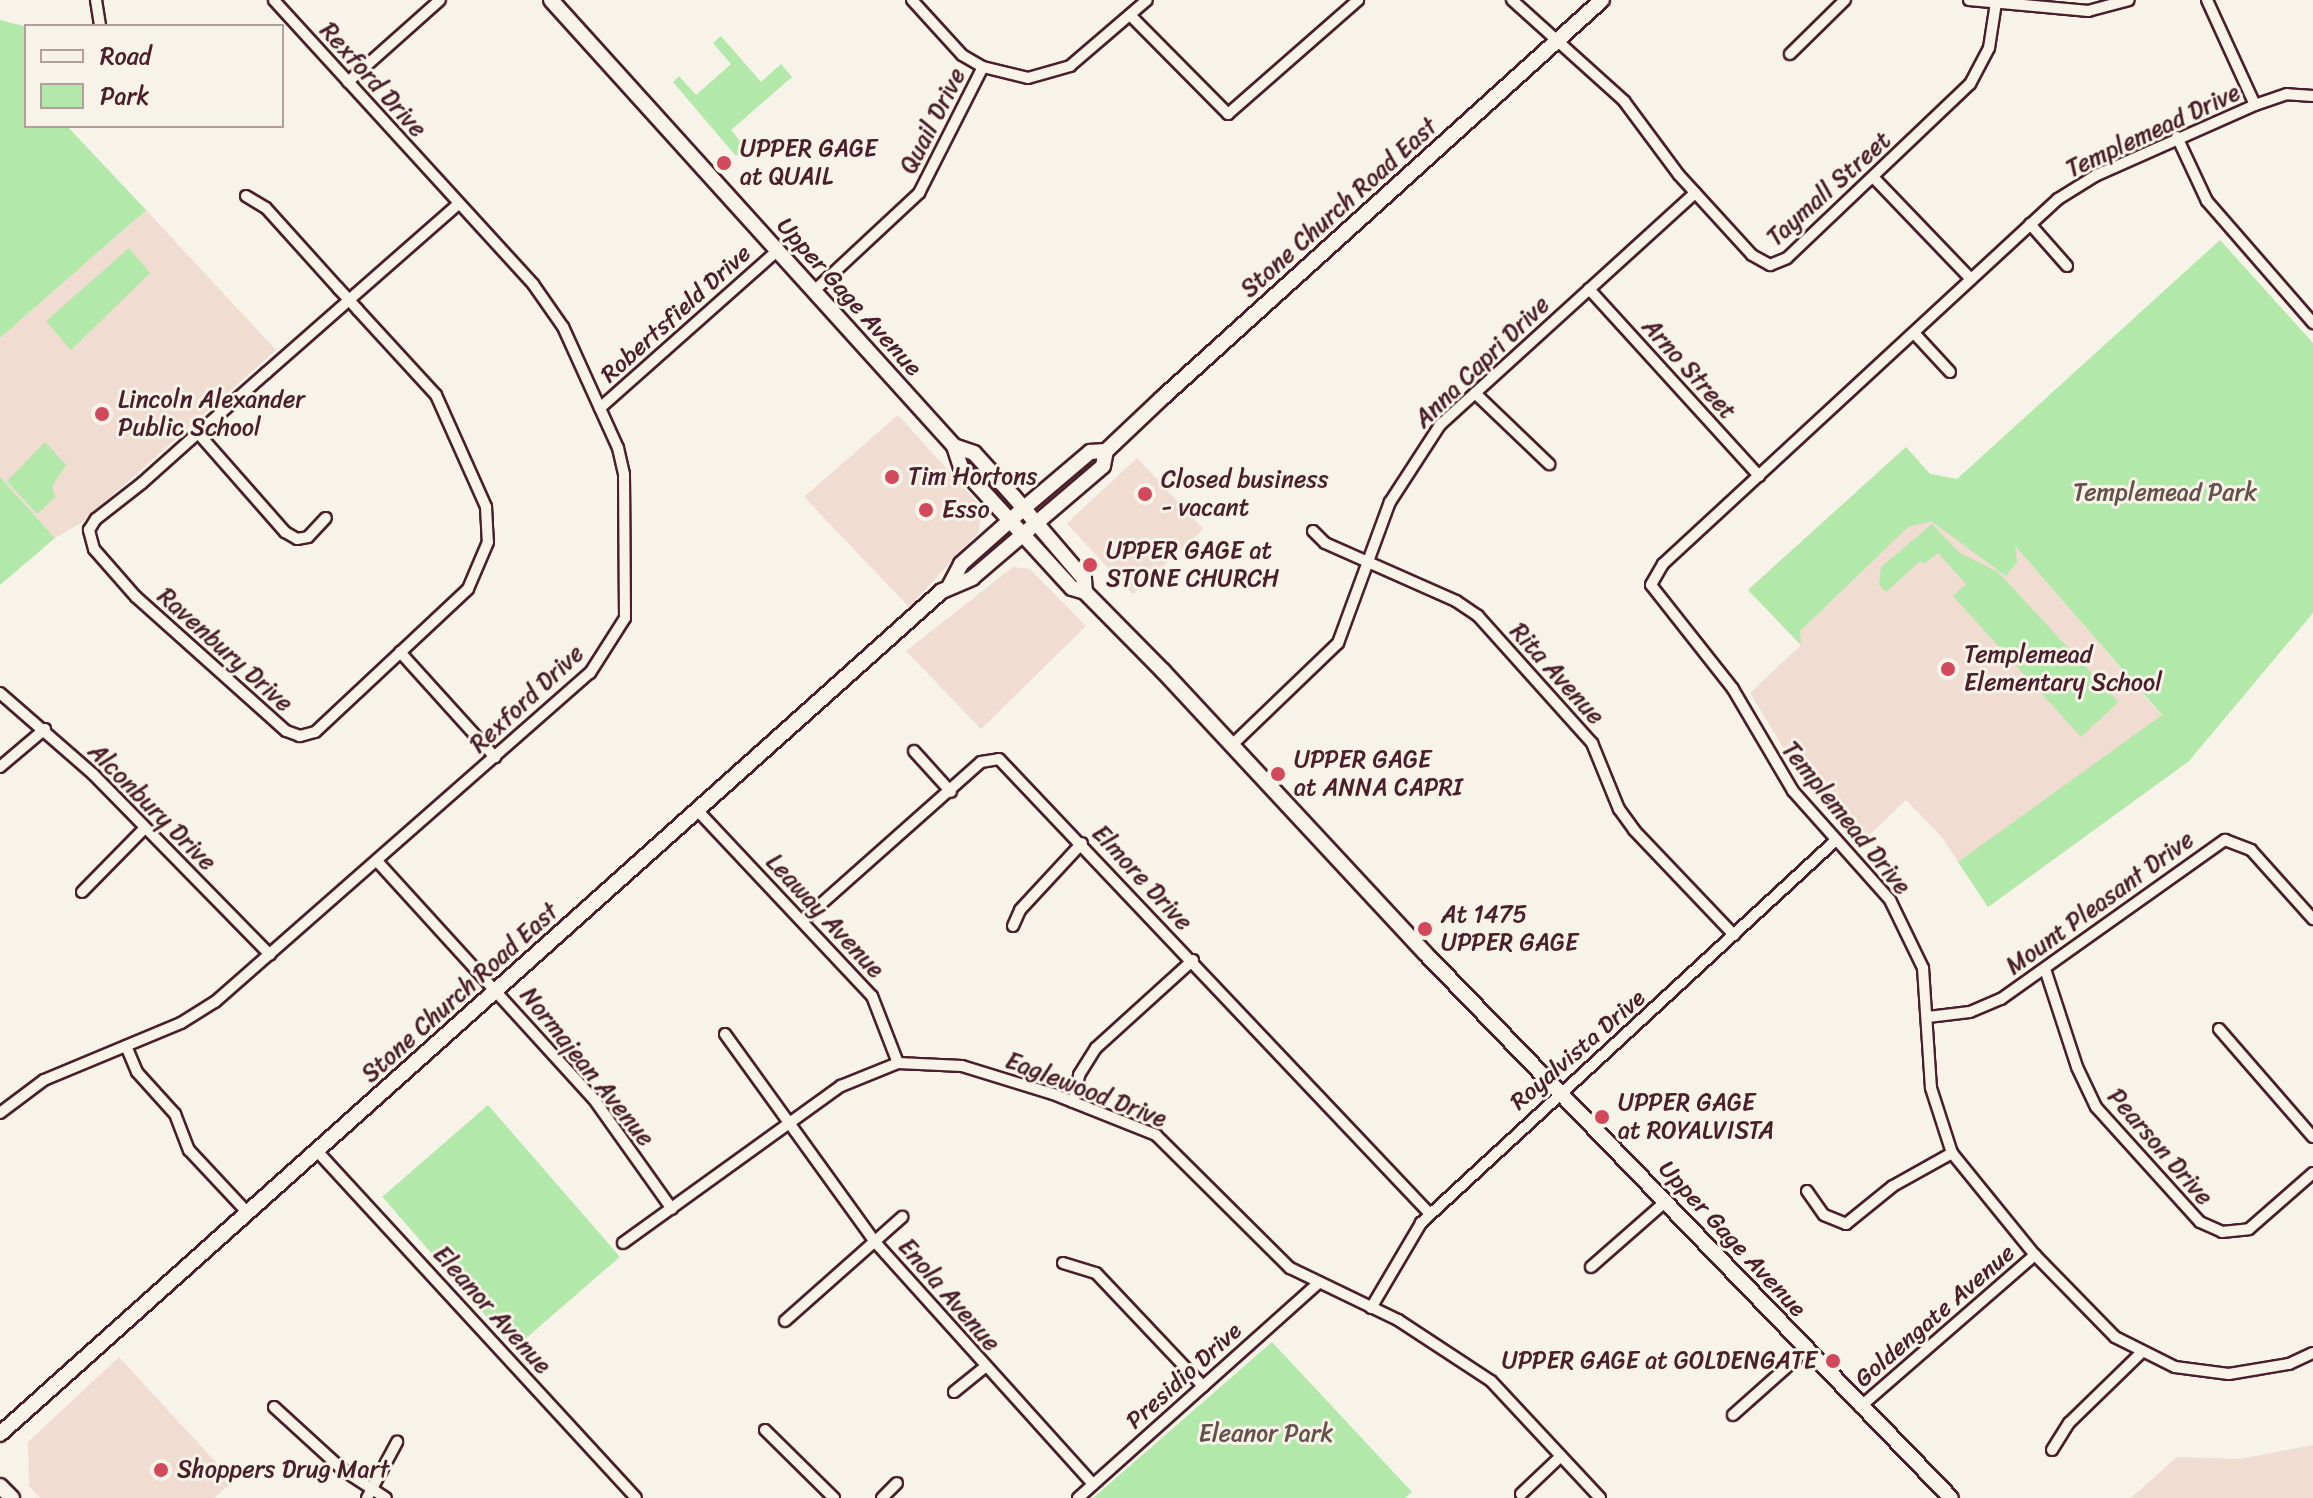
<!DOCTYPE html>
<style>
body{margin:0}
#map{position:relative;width:2313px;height:1498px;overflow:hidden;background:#f7f3e8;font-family:Sriracha,sans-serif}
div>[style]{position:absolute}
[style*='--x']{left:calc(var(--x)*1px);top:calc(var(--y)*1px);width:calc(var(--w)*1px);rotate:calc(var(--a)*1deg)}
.built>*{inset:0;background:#f0dcd1;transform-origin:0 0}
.green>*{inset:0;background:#b2e8aa;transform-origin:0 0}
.roads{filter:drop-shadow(2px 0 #4a1f2b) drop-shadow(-2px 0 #4a1f2b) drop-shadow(0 2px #4a1f2b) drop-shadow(0 -2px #4a1f2b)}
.street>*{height:10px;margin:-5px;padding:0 5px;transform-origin:5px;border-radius:5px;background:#f7f3e8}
.secondary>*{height:14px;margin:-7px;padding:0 7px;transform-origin:7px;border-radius:7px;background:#f7f3e8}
.dots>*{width:22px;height:22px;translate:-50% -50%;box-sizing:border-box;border:4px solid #f7f3e8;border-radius:50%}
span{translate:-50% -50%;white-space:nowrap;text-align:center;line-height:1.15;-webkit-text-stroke:6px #f7f3e8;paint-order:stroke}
.street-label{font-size:24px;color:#4a1f2b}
.poi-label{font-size:24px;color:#4a1f2b}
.left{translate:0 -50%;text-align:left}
.right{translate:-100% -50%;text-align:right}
.park-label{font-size:24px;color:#64514b}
.legend{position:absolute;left:24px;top:24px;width:260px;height:104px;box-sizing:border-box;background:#f7f3e8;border:2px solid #b29e9c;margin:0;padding:10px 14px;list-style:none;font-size:24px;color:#4a1f2b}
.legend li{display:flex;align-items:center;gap:16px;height:40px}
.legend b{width:40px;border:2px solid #b29e9c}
</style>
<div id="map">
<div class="built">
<div style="clip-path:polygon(146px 210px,276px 350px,81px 523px,55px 538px,0 477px,0 338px)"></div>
<div style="clip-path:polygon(898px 415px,983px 509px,978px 533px,909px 607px,804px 497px)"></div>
<div style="clip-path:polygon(1906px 447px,1930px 474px,1957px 479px,2162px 716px,2189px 761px,1988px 907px,1941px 836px,1906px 800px,1860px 844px,1807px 786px,1750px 693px,1801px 645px,1748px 590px)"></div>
<div style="left:1137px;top:458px;width:97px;height:96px;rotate:47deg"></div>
<div style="clip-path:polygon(1013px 567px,1030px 569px,1086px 626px,981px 729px,906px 651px)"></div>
<div style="clip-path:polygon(119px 1357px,233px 1481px,214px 1498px,40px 1498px,29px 1486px,28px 1442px)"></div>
<div style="clip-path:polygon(2313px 1445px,2313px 1498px,2131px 1498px,2177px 1457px,2240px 1459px)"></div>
</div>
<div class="green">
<div style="clip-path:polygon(0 20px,24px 26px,26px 126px,67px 126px,146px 210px,0 338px)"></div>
<div style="clip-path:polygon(721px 36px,761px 82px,781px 64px,792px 77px,731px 130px,746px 148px,736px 156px,673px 82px,679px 76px,696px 95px,731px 64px,713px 43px)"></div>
<div style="clip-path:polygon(2220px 240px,2313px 343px,2313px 613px,2189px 761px,1988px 907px,1958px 862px,2162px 715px,2015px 546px,2017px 562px,2006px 576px,1931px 521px,1908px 527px,1800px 631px,1801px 645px,1748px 590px,1906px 447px,1930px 474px,1957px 479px)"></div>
<div style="clip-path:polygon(129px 248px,150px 273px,71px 350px,46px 321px)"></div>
<div style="clip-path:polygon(45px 442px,66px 465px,52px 486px,55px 497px,37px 514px,7px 481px)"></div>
<div style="clip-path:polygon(0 477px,55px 538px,0 585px)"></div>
<div style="clip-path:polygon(1932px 524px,1960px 553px,1998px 572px,2118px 702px,2081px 737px,1953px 596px,1966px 584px,1938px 553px,1924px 564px,1920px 561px,1886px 592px,1879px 585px,1881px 567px)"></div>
<div style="left:488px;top:1105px;width:201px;height:140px;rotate:49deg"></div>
<div style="clip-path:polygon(1272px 1342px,1412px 1492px,1405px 1498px,1093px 1498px)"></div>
</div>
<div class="roads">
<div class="street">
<div style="--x:96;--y:0;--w:26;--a:81"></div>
<div style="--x:912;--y:0;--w:74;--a:47.7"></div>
<div style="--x:962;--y:55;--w:24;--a:30"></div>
<div style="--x:983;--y:67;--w:46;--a:13.7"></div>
<div style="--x:1028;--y:78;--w:44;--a:-15.9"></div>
<div style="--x:1070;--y:66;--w:101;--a:-40.6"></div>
<div style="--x:1512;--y:0;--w:151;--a:42"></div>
<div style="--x:1624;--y:101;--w:92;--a:53.4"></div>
<div style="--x:1679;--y:175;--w:108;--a:47.6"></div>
<div style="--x:1752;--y:255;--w:21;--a:29"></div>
<div style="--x:1770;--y:265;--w:18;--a:-22"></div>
<div style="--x:1787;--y:258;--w:253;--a:-43.6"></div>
<div style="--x:1970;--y:84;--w:41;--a:-62.2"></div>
<div style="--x:1989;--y:48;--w:46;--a:-81.2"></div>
<div style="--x:1969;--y:0;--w:120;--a:5.3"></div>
<div style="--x:2088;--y:11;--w:42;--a:-15"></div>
<div style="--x:2207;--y:0;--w:115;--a:65.4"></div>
<div style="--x:1131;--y:16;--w:138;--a:45.3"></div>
<div style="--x:1228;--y:114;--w:173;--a:-41.2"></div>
<div style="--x:1790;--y:54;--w:77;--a:-44.5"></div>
<div style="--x:348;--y:82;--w:123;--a:-41.7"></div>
<div style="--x:2313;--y:96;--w:26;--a:-176"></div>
<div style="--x:2287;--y:94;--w:34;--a:161"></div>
<div style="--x:2255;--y:105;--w:175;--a:156.1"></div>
<div style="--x:2095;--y:176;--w:44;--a:148.1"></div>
<div style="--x:2058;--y:199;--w:538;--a:137.26"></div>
<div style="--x:1663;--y:564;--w:24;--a:120"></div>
<div style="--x:1651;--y:585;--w:132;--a:51.7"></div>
<div style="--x:1733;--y:689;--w:118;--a:59.5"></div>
<div style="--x:1793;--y:791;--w:146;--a:48.3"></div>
<div style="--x:1890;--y:900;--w:76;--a:64.1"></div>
<div style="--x:1923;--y:968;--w:120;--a:86.2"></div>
<div style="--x:1931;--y:1088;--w:68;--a:72.1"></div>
<div style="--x:1952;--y:1153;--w:132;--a:50.9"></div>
<div style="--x:2035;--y:1255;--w:115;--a:45.7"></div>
<div style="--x:2115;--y:1337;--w:67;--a:26.6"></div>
<div style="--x:2175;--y:1367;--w:54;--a:7.4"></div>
<div style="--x:2229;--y:1374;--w:61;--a:-9.5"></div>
<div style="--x:2289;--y:1364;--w:26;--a:-25"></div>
<div style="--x:2177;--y:137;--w:71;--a:64.9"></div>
<div style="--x:2207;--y:201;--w:162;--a:49"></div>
<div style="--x:1874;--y:178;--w:140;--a:46.2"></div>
<div style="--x:246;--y:196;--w:23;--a:31"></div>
<div style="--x:266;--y:208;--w:108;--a:48"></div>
<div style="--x:338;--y:288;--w:16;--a:47"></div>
<div style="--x:349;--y:300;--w:13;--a:48"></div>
<div style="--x:358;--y:310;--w:115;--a:47.5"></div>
<div style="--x:436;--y:395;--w:123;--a:65.9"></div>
<div style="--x:486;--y:507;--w:35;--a:87"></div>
<div style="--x:488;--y:542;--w:51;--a:113.1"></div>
<div style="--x:468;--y:589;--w:209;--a:136.9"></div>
<div style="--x:315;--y:732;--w:16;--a:165"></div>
<div style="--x:300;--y:736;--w:15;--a:-160"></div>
<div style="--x:286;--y:731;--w:201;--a:-138.2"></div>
<div style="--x:136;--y:597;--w:64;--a:-131.2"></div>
<div style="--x:94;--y:549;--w:20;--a:-105"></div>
<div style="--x:89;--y:530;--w:13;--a:-58"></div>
<div style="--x:96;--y:519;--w:58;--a:-38"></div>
<div style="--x:142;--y:483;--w:75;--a:-41.8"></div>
<div style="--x:198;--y:433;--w:91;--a:-41.4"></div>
<div style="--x:266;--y:373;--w:111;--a:-41.3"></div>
<div style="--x:349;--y:300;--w:144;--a:-41.3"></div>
<div style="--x:2030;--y:224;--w:56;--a:48.6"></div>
<div style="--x:1589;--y:289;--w:253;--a:47.7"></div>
<div style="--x:814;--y:291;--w:144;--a:-43"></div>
<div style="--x:919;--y:193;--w:141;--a:-63.1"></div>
<div style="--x:1914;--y:333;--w:53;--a:47.3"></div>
<div style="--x:1475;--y:393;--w:103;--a:43.8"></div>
<div style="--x:600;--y:408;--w:238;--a:-41.6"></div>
<div style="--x:198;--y:433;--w:132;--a:48.7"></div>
<div style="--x:285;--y:532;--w:14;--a:30"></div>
<div style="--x:297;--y:539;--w:11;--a:-10"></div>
<div style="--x:308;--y:537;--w:26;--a:-47"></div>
<div style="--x:1313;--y:531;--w:17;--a:45"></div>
<div style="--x:1325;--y:543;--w:143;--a:23.9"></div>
<div style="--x:1456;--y:601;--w:27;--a:34"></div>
<div style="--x:1478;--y:616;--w:171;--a:48.1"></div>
<div style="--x:1592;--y:743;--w:71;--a:67.8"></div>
<div style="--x:1619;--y:809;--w:26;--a:54"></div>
<div style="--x:1634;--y:830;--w:145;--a:46.4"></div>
<div style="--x:400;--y:652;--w:142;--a:47.9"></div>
<div style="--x:0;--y:693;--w:123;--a:41.1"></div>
<div style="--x:93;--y:774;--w:253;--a:45.6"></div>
<div style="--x:1232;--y:745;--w:147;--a:-43.9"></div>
<div style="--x:1338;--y:643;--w:150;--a:-69.8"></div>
<div style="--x:1390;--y:502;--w:92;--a:-57"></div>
<div style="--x:1440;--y:425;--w:345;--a:-42.3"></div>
<div style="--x:914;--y:751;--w:55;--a:47.9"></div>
<div style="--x:0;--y:767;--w:59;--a:-40.2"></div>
<div style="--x:698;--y:811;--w:254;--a:46.8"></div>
<div style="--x:872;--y:996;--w:72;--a:68.8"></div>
<div style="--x:377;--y:861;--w:321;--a:47.7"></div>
<div style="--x:593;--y:1098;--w:136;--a:54.6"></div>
<div style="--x:82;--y:892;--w:90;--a:-45.5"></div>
<div style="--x:803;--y:920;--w:238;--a:-41.6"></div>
<div style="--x:981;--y:762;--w:18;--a:-9"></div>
<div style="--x:999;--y:759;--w:627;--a:46.55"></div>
<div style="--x:1013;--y:926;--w:17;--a:-66"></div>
<div style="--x:1020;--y:910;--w:91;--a:-47.2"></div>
<div style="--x:2045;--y:969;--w:103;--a:71.9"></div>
<div style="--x:2077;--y:1067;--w:44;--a:64.6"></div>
<div style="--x:2096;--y:1107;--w:155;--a:47.9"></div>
<div style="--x:2200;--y:1222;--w:24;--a:24"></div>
<div style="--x:2222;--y:1232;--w:27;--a:-6"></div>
<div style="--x:2249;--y:1229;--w:85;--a:-41.2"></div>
<div style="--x:1928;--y:1017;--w:42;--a:-6.8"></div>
<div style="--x:1970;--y:1012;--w:34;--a:-23"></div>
<div style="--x:2001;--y:999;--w:275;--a:-35.4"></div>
<div style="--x:2225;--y:840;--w:28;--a:21"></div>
<div style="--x:2251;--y:850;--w:93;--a:48.1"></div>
<div style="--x:2219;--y:1029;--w:143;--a:49"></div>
<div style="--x:725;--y:1034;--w:256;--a:54.2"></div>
<div style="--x:875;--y:1242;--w:326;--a:48"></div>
<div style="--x:126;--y:1046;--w:28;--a:67"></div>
<div style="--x:137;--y:1072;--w:57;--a:47.9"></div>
<div style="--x:175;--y:1114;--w:39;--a:69"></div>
<div style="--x:189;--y:1150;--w:86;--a:46.9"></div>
<div style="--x:1073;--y:1102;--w:28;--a:-77"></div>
<div style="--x:1079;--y:1075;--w:32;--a:-58"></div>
<div style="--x:1096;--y:1048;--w:131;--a:-42.2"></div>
<div style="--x:0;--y:1113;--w:55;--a:-36.9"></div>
<div style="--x:44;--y:1080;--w:148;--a:-22.6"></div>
<div style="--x:181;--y:1023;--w:40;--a:-32"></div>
<div style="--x:215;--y:1002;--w:499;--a:-41.3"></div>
<div style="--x:590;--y:673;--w:65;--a:-57.5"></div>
<div style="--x:625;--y:618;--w:144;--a:-90.4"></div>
<div style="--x:624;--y:474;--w:27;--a:-103"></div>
<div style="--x:618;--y:448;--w:133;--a:-114.4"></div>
<div style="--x:563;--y:327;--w:52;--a:-124.9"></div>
<div style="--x:533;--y:284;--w:384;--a:-132.4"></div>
<div style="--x:317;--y:1151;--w:471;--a:47.4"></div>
<div style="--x:1807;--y:1191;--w:29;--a:55"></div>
<div style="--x:1824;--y:1215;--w:24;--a:22"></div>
<div style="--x:1846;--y:1224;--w:60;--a:-39"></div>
<div style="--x:1893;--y:1186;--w:68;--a:-29.2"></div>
<div style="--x:623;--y:1243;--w:269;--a:-35.8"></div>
<div style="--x:841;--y:1086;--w:61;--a:-22"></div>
<div style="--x:898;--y:1063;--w:64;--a:2.7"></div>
<div style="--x:962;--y:1066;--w:95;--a:17.1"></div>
<div style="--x:1053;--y:1094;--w:111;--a:21.7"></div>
<div style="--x:1156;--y:1135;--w:189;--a:44.8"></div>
<div style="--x:1290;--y:1268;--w:120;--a:25.7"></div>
<div style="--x:1398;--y:1320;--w:111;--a:33.3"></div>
<div style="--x:1491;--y:1381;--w:160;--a:47"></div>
<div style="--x:1063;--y:1263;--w:34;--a:17"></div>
<div style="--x:1096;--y:1273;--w:156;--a:46.6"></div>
<div style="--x:1591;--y:1267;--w:100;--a:-41.3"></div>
<div style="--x:1371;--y:1308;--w:99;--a:-59.5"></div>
<div style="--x:1421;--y:1223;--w:565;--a:-42.7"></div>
<div style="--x:785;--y:1321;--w:157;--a:-41.6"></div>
<div style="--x:954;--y:1392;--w:40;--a:-39"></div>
<div style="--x:274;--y:1407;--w:93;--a:42.4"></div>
<div style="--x:343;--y:1470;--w:51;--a:33.1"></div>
<div style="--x:1860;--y:1407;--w:232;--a:-41"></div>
<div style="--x:1733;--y:1415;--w:98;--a:-41.7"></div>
<div style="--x:765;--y:1430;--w:97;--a:44.6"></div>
<div style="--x:2052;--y:1450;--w:32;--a:-58"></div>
<div style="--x:2069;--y:1423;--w:99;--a:-44.2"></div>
<div style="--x:1521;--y:1494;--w:55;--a:-43.5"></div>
<div style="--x:367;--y:1498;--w:64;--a:-61.8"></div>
<div style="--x:882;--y:1498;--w:21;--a:-45"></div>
<div style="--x:1078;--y:1498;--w:321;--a:-41.8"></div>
</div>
<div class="secondary">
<div style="--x:551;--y:0;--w:601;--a:47.9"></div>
<div style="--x:954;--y:446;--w:22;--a:72"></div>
<div style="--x:961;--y:467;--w:164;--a:47.5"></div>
<div style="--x:1072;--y:588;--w:14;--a:17"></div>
<div style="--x:1085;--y:592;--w:111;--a:45.4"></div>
<div style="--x:1163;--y:671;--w:385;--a:47.1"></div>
<div style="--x:1425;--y:953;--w:757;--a:46.02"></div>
<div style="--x:954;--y:446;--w:21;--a:19"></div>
<div style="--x:974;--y:453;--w:59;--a:47.7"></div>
<div style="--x:1014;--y:497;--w:108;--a:49.5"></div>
<div style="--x:1084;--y:579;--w:13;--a:86"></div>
<div style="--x:950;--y:585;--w:24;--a:-62"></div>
<div style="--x:961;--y:564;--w:84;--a:-41.6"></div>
<div style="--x:1024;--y:508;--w:87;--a:-40.3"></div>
<div style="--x:1090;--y:452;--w:16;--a:-4"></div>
<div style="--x:0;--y:1434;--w:1264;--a:-41.83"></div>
<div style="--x:942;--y:591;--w:33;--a:-23"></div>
<div style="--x:972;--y:578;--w:172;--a:-40.5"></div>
<div style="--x:1103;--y:466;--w:15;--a:-79"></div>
<div style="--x:1106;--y:451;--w:77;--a:-43.4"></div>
<div style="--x:1162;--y:398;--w:593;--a:-42.13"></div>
<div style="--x:0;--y:1486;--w:17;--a:45"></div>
</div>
</div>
<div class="dots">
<div style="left:724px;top:163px;background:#d1495b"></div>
<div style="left:102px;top:414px;background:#d1495b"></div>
<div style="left:892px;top:477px;background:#d1495b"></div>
<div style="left:1145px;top:494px;background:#d1495b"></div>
<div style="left:926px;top:510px;background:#d1495b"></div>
<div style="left:1090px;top:565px;background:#d1495b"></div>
<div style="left:1948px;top:669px;background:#d1495b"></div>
<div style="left:1278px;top:774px;background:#d1495b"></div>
<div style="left:1425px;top:929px;background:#d1495b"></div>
<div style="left:1602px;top:1117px;background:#d1495b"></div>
<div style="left:1833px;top:1361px;background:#d1495b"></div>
<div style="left:161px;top:1470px;background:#d1495b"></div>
</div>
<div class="street-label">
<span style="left:373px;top:80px;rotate:48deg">Rexford Drive</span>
<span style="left:933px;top:121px;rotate:-63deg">Quail Drive</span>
<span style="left:2153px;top:131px;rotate:-25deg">Templemead Drive</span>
<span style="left:1829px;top:189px;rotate:-42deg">Taymall Street</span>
<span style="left:1339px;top:208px;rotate:-42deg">Stone Church Road East</span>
<span style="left:849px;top:297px;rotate:48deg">Upper Gage Avenue</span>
<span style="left:676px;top:314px;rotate:-42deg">Robertsfield Drive</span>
<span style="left:1482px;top:362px;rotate:-44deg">Anna Capri Drive</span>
<span style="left:1689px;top:369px;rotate:48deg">Arno Street</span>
<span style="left:225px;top:650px;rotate:42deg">Ravenbury Drive</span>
<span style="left:1557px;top:674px;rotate:48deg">Rita Avenue</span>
<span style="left:527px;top:699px;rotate:-43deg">Rexford Drive</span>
<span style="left:152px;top:807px;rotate:45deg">Alconbury Drive</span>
<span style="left:1846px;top:818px;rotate:51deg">Templemead Drive</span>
<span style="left:1142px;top:878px;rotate:47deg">Elmore Drive</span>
<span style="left:2100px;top:903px;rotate:-36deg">Mount Pleasant Drive</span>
<span style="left:825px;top:916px;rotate:47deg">Leaway Avenue</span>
<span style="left:460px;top:993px;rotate:-42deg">Stone Church Road East</span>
<span style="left:1578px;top:1050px;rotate:-41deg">Royalvista Drive</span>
<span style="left:587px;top:1067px;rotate:51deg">Normajean Avenue</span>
<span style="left:1086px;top:1090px;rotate:21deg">Eaglewood Drive</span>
<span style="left:2160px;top:1147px;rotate:49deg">Pearson Drive</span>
<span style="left:1732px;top:1239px;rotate:47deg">Upper Gage Avenue</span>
<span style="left:949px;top:1295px;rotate:49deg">Enola Avenue</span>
<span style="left:492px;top:1310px;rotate:48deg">Eleanor Avenue</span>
<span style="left:1935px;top:1316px;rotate:-41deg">Goldengate Avenue</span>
<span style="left:1184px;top:1376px;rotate:-42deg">Presidio Drive</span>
</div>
<div class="poi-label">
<span class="left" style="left:740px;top:163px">UPPER GAGE<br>at QUAIL</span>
<span class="left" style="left:118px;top:414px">Lincoln Alexander<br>Public School</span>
<span class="left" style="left:908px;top:477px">Tim Hortons</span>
<span class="left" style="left:1161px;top:494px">Closed business<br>- vacant</span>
<span class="left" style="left:942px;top:510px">Esso</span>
<span class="left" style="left:1106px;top:565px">UPPER GAGE at<br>STONE CHURCH</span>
<span class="left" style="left:1964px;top:669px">Templemead<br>Elementary School</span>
<span class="left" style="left:1294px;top:774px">UPPER GAGE<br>at ANNA CAPRI</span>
<span class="left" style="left:1441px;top:929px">At 1475<br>UPPER GAGE</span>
<span class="left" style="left:1618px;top:1117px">UPPER GAGE<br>at ROYALVISTA</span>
<span class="right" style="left:1817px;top:1361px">UPPER GAGE at GOLDENGATE</span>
<span class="left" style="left:177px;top:1470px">Shoppers Drug Mart</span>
</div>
<div class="park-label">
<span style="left:2165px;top:493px">Templemead Park</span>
<span style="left:1266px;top:1434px">Eleanor Park</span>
</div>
<ul class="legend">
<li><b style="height:10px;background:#f7f3e8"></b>Road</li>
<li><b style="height:22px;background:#b2e8aa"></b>Park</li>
</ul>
</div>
